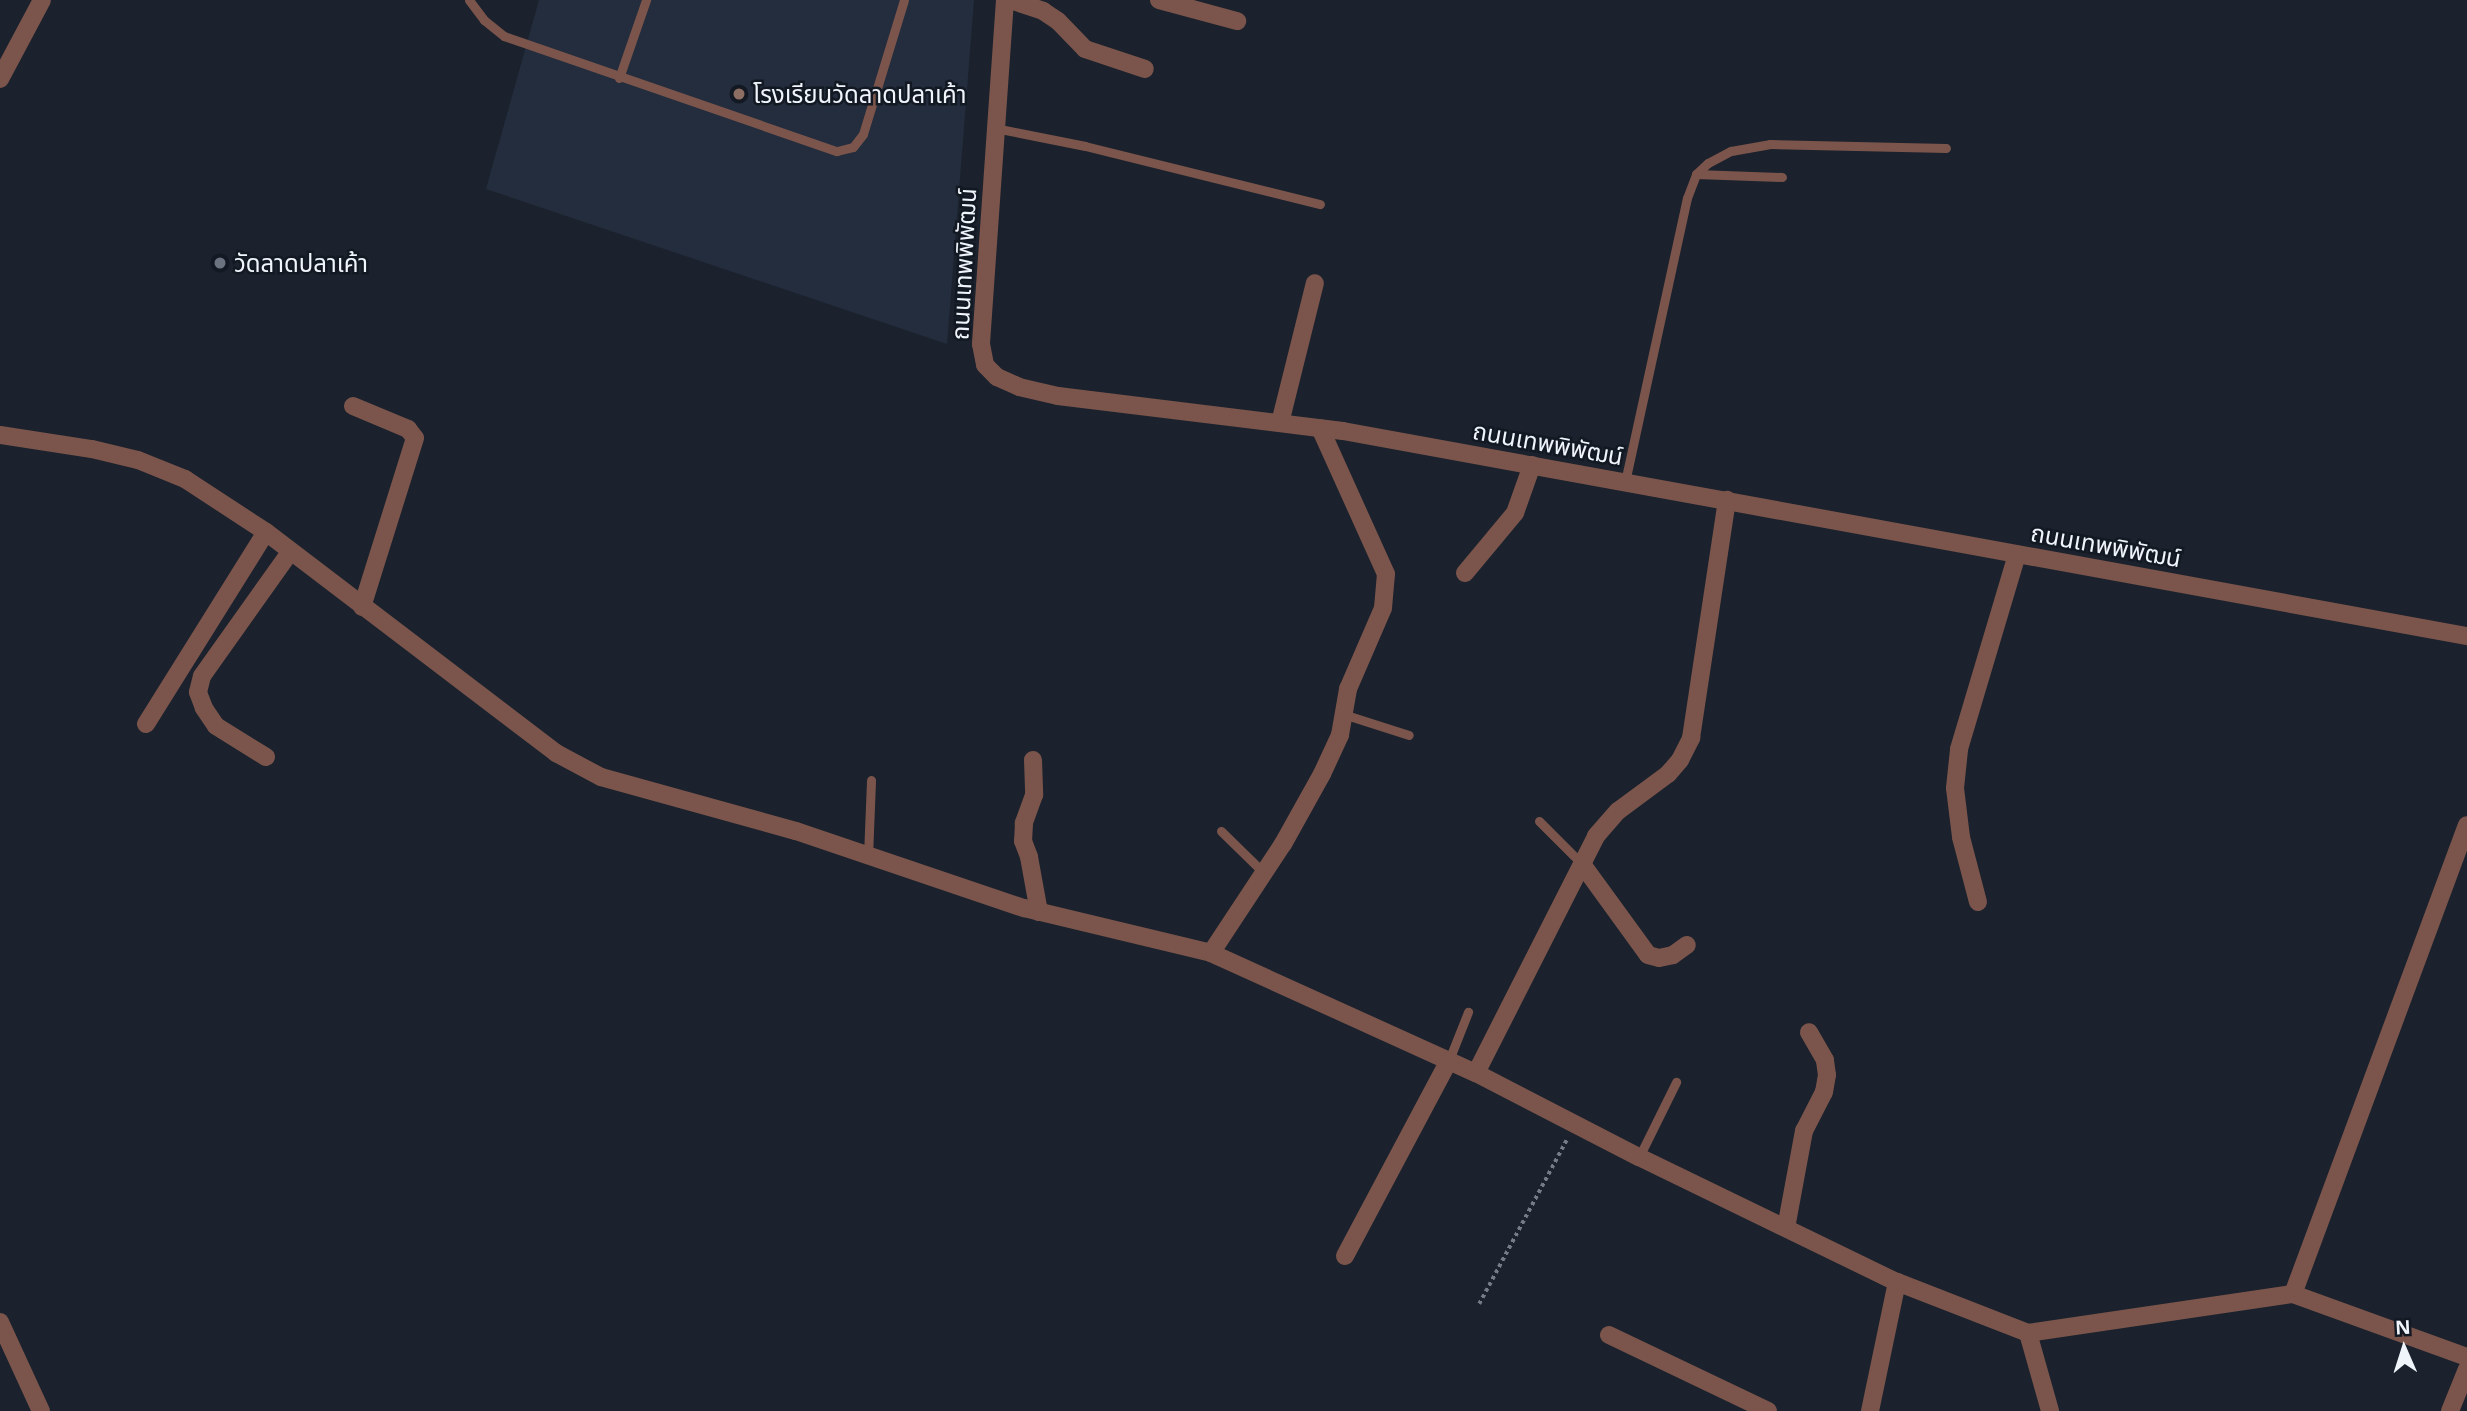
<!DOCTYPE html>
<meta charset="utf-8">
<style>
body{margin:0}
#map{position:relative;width:2467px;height:1411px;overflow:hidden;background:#1b222d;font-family:"Open Sans","Noto Sans Thai",sans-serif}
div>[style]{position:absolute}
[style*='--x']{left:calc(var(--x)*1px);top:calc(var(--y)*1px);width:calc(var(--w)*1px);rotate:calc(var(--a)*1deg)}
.built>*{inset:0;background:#232d3d}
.path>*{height:3.5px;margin-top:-1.75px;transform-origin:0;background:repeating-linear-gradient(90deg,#767c86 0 3.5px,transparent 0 7px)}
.service>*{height:9px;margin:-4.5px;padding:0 4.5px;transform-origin:4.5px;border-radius:4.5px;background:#7b554b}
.minor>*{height:18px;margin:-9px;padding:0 9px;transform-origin:9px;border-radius:9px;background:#7b554b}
.dots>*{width:19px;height:19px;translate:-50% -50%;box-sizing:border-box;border:4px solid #121923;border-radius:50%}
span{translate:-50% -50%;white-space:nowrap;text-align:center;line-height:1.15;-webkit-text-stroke:5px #121923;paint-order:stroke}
.poi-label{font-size:24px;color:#f0f5fc}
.left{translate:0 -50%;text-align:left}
.street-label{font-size:24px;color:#f0f5fc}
.north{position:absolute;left:2369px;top:1313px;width:70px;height:70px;-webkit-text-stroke:5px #121923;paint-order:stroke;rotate:357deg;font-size:19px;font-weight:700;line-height:28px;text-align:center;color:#f0f5fc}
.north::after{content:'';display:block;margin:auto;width:24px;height:32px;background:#f0f5fc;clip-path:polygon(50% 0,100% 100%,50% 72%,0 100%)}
</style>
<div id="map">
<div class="built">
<div style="clip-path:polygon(539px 0,974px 0,947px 344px,486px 189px)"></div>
</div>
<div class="path">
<div style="--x:1479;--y:1304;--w:187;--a:-61.9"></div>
</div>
<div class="service">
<div style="--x:469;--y:0;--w:25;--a:53"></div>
<div style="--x:484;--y:20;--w:26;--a:39"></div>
<div style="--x:504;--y:36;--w:352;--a:19.1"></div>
<div style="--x:837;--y:151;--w:16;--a:-14"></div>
<div style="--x:853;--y:147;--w:16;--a:-52"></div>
<div style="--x:863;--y:134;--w:140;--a:-73"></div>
<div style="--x:619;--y:78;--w:83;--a:-70.9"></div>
<div style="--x:995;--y:128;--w:92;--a:11.3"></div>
<div style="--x:1085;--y:146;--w:242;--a:13.9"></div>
<div style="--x:1696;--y:174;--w:86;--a:2"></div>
<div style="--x:1625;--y:482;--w:291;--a:-77.7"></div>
<div style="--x:1687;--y:198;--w:26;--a:-69"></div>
<div style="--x:1696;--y:174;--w:16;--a:-43"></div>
<div style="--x:1708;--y:163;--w:26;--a:-28"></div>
<div style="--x:1731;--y:151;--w:40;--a:-10"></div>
<div style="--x:1770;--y:144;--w:176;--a:1.3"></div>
<div style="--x:1343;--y:714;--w:69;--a:17.7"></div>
<div style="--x:1539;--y:821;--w:61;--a:45"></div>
<div style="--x:1221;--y:831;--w:60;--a:44.3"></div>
<div style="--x:868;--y:856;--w:76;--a:-87.7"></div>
<div style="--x:1449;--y:1060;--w:52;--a:-68.4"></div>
<div style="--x:1639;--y:1157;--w:84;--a:-63.7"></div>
</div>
<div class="minor">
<div style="--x:1005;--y:0;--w:345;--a:94"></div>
<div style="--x:981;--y:344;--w:21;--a:79"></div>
<div style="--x:985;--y:365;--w:17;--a:45"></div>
<div style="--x:997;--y:377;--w:24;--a:24"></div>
<div style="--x:1019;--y:387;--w:40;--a:13"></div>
<div style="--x:1058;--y:396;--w:287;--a:7"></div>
<div style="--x:1343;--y:431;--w:1143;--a:10.34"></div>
<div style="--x:1010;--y:0;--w:35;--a:18"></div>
<div style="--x:1043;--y:11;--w:18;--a:34"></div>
<div style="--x:1058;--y:21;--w:39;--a:46"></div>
<div style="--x:1085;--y:49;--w:63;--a:18.4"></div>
<div style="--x:1159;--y:0;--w:81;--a:15.1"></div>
<div style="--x:0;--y:79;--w:89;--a:-62"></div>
<div style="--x:353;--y:406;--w:60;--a:22.7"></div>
<div style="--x:408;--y:429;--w:11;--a:52"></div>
<div style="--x:415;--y:438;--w:177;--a:107.4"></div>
<div style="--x:1280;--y:423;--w:144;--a:-76"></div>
<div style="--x:0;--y:435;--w:93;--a:8.7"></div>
<div style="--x:92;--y:449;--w:47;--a:13.4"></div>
<div style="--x:138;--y:460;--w:51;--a:22"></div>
<div style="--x:185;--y:479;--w:97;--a:33.2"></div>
<div style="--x:266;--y:532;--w:365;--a:37.3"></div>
<div style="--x:556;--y:753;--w:51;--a:28.1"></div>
<div style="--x:601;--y:777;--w:202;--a:15.5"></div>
<div style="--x:796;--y:831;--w:241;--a:18.7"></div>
<div style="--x:1024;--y:908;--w:192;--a:13.5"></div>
<div style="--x:1211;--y:953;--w:291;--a:24.4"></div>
<div style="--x:1476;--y:1073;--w:183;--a:27.3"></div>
<div style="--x:1639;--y:1157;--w:287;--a:25.9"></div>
<div style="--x:1897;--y:1282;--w:141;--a:21.3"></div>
<div style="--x:2028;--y:1333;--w:268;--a:-8.4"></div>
<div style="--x:2293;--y:1294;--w:185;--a:19.9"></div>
<div style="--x:1465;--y:573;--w:78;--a:-50.2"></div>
<div style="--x:1515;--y:513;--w:51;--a:-70.5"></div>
<div style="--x:146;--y:724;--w:226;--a:-58"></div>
<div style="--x:266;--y:757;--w:59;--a:-148.2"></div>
<div style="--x:216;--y:726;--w:22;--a:-124"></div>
<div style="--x:204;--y:708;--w:17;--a:-111"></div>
<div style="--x:198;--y:692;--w:16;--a:-76"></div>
<div style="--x:202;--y:676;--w:152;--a:-54.6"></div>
<div style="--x:1033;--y:760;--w:35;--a:88"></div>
<div style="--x:1034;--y:795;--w:30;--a:110"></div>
<div style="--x:1024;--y:823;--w:18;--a:93"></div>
<div style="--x:1023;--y:841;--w:17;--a:69"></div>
<div style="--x:1029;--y:857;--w:56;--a:79.7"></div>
<div style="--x:1582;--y:864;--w:112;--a:54"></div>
<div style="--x:1648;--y:955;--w:11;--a:15"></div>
<div style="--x:1659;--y:958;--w:14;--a:-12"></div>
<div style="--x:1673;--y:955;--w:17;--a:-36"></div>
<div style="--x:1978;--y:902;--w:67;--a:-104.7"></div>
<div style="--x:1961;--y:837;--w:49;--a:-97"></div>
<div style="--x:1955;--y:788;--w:39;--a:-84"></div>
<div style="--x:1959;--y:749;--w:203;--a:-73.4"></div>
<div style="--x:1211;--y:953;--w:131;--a:-56.6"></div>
<div style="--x:1283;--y:844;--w:80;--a:-60.9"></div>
<div style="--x:1322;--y:774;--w:43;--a:-65.2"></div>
<div style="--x:1340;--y:735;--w:47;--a:-80.1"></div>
<div style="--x:1348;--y:689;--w:88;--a:-66.6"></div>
<div style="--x:1383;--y:608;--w:34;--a:-85"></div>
<div style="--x:1386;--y:574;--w:160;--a:-114.3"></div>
<div style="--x:1476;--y:1073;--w:266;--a:-63.1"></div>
<div style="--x:1596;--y:836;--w:33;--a:-49"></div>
<div style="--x:1618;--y:811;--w:62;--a:-36.5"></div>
<div style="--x:1668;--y:774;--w:18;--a:-49"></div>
<div style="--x:1680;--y:760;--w:25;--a:-63"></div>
<div style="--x:1691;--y:738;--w:241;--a:-81.4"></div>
<div style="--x:1786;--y:1228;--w:99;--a:-79.5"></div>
<div style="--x:1804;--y:1131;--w:44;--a:-62.9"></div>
<div style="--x:1824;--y:1092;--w:17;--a:-80"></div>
<div style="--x:1827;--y:1075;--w:15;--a:-98"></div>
<div style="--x:1825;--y:1060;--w:32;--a:-120"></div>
<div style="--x:1345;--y:1256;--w:222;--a:-62"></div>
<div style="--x:2293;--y:1294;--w:500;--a:-69.65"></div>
<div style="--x:0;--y:1322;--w:98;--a:65.3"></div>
<div style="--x:2028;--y:1333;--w:81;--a:74.2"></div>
<div style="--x:1609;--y:1335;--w:176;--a:25.5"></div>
<div style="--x:1870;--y:1411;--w:132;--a:-78.2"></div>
<div style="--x:2450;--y:1411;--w:45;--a:-68"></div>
</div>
<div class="dots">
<div style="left:739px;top:94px;background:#8d6e63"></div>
<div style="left:220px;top:263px;background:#6b7280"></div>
</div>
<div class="poi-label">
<span class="left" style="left:753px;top:94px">โรงเรียนวัดลาดปลาเค้า</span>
<span class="left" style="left:234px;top:263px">วัดลาดปลาเค้า</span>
</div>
<div class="street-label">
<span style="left:963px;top:264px;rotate:-87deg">ถนนเทพพิพัฒน์</span>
<span style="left:1548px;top:443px;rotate:10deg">ถนนเทพพิพัฒน์</span>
<span style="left:2106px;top:545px;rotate:10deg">ถนนเทพพิพัฒน์</span>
</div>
<div class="north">N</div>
</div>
